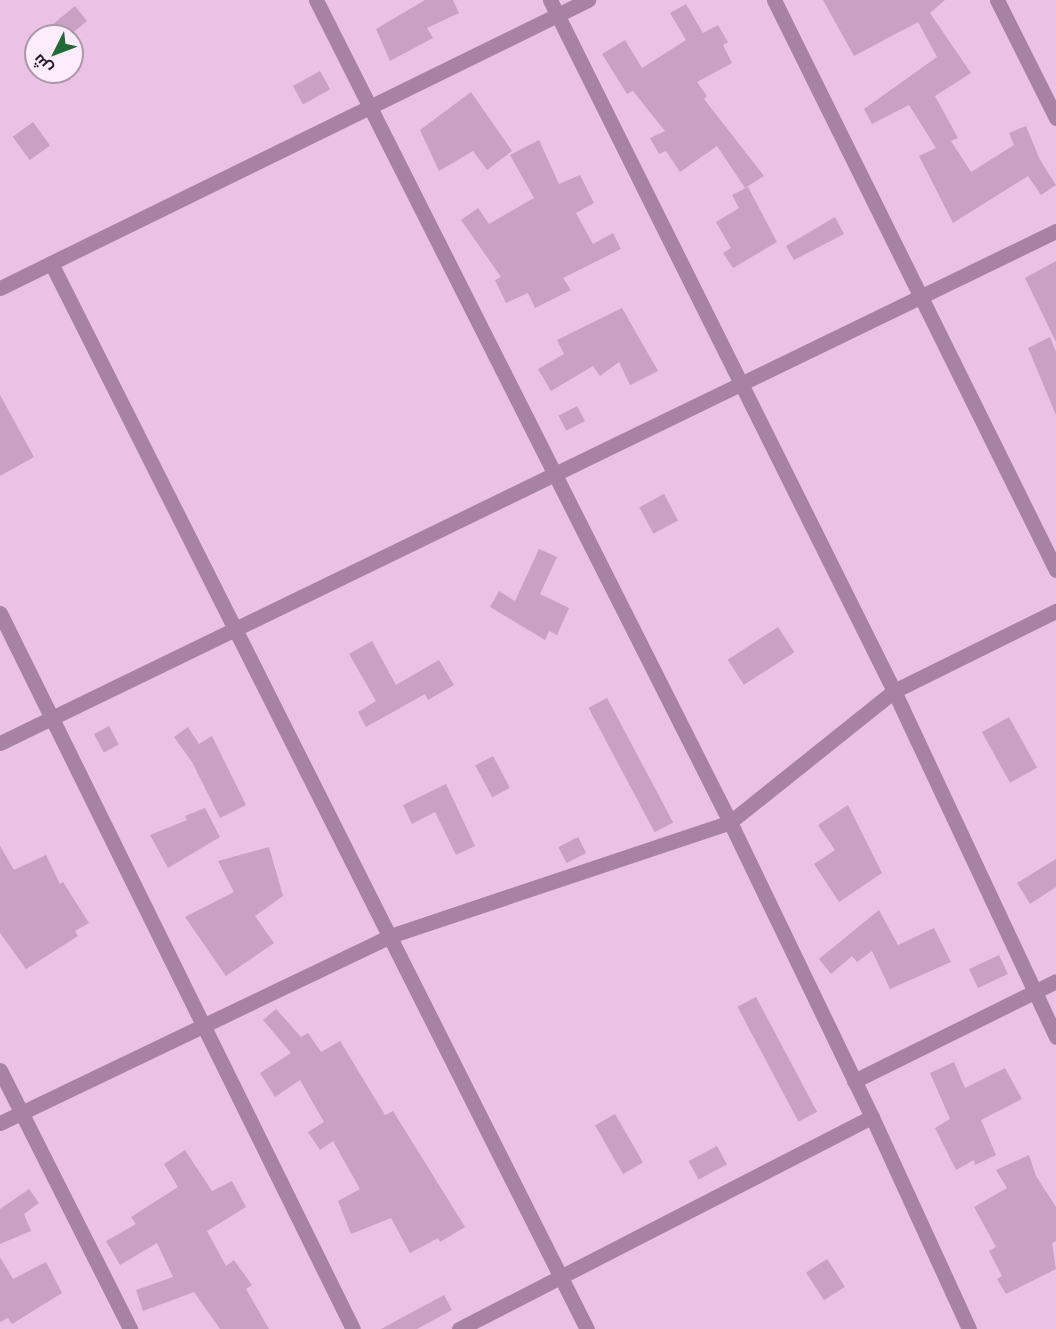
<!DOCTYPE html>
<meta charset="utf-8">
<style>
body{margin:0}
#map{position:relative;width:1056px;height:1329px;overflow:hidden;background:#ebc1e6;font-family:"Noto Serif",Cairo,serif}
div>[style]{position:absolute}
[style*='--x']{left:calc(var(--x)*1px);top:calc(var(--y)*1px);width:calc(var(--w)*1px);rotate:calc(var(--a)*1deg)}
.building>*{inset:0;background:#caa1c5;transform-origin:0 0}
.minor>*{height:15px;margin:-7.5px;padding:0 7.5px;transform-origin:7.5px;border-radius:7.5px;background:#a882a4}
span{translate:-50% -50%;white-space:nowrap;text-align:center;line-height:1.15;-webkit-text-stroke:4.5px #fdecfb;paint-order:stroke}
.north{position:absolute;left:24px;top:24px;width:60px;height:60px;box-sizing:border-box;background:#fdecfb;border:2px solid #a998a7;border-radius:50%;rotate:228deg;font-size:16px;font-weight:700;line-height:24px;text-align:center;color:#2a1b29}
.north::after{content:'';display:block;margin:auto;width:21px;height:27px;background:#226b38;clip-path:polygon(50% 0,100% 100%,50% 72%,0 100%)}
</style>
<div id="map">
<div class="building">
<div style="clip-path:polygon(425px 0,453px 0,459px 13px,427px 28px,433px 38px,390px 61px,376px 29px)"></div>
<div style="clip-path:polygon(823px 0,945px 0,930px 13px,971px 73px,935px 96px,958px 138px,951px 141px,971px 172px,1014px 145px,1009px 133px,1026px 126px,1040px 160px,1056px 185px,1041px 195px,1028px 176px,953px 223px,919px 156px,936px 148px,909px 105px,872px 124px,864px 109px,937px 57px,918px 22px,854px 56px)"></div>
<div style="clip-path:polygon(686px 4px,703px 33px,718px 25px,728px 42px,723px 45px,732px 63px,697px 82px,707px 96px,704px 99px,764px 176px,745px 188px,717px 146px,680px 172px,666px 151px,659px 154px,650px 138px,665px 131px,633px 91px,627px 94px,602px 54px,625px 40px,642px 68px,686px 40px,670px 13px)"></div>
<div style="clip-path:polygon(75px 6px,87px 21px,69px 36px,61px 36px,52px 25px)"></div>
<div style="left:320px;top:71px;width:21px;height:31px;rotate:61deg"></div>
<div style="clip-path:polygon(471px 92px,512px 151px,487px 170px,473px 151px,439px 171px,420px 130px)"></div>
<div style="left:33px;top:122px;width:29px;height:25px;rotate:54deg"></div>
<div style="clip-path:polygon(539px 140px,559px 184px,580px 175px,594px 203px,576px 213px,593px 244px,613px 233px,621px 249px,563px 278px,571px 290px,535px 308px,528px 293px,506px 303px,495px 280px,501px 277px,461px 220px,478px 208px,489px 224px,534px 198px,510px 155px)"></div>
<div style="clip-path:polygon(748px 187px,777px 242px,733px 268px,723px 253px,731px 248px,716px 222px,739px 208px,732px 195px)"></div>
<div style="clip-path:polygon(835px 217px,844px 234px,794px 260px,786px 246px)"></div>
<div style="clip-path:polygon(1056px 261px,1056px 342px,1025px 278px)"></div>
<div style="clip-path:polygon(622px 308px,658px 371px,630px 385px,619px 362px,600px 376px,593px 366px,551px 391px,538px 369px,564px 354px,557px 340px)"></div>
<div style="clip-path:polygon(1050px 337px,1056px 352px,1056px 415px,1028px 348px)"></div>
<div style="clip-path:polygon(0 395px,34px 457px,0 476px)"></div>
<div style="left:577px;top:406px;width:17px;height:21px;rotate:62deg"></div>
<div style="left:664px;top:494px;width:30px;height:28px;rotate:62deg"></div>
<div style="clip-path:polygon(539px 549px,557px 557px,540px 594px,569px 608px,557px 635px,549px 631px,545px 640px,490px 607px,499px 591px,515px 601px)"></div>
<div style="left:778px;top:627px;width:30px;height:60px;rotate:57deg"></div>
<div style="clip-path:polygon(372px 641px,396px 685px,439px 660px,454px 685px,428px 700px,425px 694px,366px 727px,358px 712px,376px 701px,349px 654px)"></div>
<div style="left:607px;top:698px;width:141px;height:21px;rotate:62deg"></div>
<div style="left:1009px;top:717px;width:58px;height:31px;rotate:61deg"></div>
<div style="left:109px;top:726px;width:21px;height:17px;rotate:62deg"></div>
<div style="clip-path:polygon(188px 727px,199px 744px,212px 736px,246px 805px,220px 818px,192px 762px,174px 737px)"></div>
<div style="left:493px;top:756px;width:36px;height:20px;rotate:62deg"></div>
<div style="clip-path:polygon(446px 784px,475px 846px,456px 855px,435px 812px,412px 824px,403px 805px)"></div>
<div style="clip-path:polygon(848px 805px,882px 873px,839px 902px,814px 864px,835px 850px,818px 825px)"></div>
<div style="clip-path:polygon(205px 808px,220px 837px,168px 868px,150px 835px,187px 820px,185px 816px)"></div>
<div style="left:578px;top:837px;width:18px;height:22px;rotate:63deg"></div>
<div style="clip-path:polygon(0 846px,14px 870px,46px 855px,60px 884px,63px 882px,89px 923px,75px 931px,78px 936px,26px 969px,0 933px)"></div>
<div style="clip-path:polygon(269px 847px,283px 896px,255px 916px,274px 943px,226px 976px,185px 917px,234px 892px,218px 861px)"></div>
<div style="clip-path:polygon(1056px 859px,1056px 887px,1030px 904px,1017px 883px)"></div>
<div style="clip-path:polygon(879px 910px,898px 945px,934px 928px,951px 962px,890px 989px,872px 951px,857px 962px,852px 956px,831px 974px,819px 959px)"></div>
<div style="left:999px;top:955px;width:21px;height:33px;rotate:65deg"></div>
<div style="left:756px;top:997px;width:130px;height:21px;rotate:62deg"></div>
<div style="clip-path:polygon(276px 1009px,301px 1037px,308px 1033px,321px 1052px,340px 1041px,385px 1115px,393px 1111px,465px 1227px,440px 1242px,438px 1238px,410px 1253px,391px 1218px,351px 1234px,338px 1201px,360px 1189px,333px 1141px,320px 1150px,308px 1132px,324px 1122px,300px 1080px,275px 1097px,260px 1073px,291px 1053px,263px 1020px)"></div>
<div style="clip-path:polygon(954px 1062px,965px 1088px,1005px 1068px,1022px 1099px,981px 1120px,996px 1155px,975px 1165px,974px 1160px,956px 1170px,935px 1128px,950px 1119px,930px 1073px)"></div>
<div style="left:615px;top:1114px;width:56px;height:23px;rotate:60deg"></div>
<div style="left:717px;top:1146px;width:21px;height:32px;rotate:62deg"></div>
<div style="clip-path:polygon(185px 1150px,212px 1191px,232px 1181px,246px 1207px,207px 1231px,226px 1266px,234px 1260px,252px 1285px,246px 1289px,269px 1329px,220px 1329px,194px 1292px,143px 1311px,136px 1290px,173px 1277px,157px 1243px,120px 1265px,106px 1241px,136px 1224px,131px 1217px,178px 1187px,164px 1164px)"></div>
<div style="clip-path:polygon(1029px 1155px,1036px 1176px,1056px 1207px,1056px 1241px,1052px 1243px,1056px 1269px,1006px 1294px,997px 1279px,1002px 1276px,989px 1251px,996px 1247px,974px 1207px,1007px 1188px,996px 1170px)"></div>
<div style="clip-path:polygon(29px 1189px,39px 1203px,24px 1214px,31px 1231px,0 1244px,0 1209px)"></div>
<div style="clip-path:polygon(0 1257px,13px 1279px,46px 1262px,62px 1293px,12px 1324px,8px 1318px,0 1322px)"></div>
<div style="left:827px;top:1259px;width:33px;height:25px;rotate:57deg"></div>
<div style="clip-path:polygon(444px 1295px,452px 1310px,417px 1329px,381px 1329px)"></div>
</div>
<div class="minor">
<div style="--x:316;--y:0;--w:920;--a:63.27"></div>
<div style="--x:730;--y:822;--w:327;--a:64.3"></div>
<div style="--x:872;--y:1117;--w:233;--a:65.4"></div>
<div style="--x:550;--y:0;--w:772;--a:63.53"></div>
<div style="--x:894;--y:691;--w:382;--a:64.9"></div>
<div style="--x:774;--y:0;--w:636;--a:63.68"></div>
<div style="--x:997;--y:0;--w:132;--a:63.4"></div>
<div style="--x:51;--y:263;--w:1193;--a:63.31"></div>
<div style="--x:0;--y:288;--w:655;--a:-26.1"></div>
<div style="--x:0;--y:613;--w:798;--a:63.76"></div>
<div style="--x:0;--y:743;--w:1174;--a:-25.87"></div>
<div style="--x:0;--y:1070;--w:290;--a:63.3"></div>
<div style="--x:854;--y:1081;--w:225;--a:-26.3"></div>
<div style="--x:0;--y:1123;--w:433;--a:-25.6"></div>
<div style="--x:390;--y:936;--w:359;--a:-18.5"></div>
<div style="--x:730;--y:822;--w:210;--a:-38.6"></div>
<div style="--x:894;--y:691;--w:181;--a:-26.3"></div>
<div style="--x:459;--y:1329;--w:464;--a:-27.2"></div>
</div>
<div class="north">ش</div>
</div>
